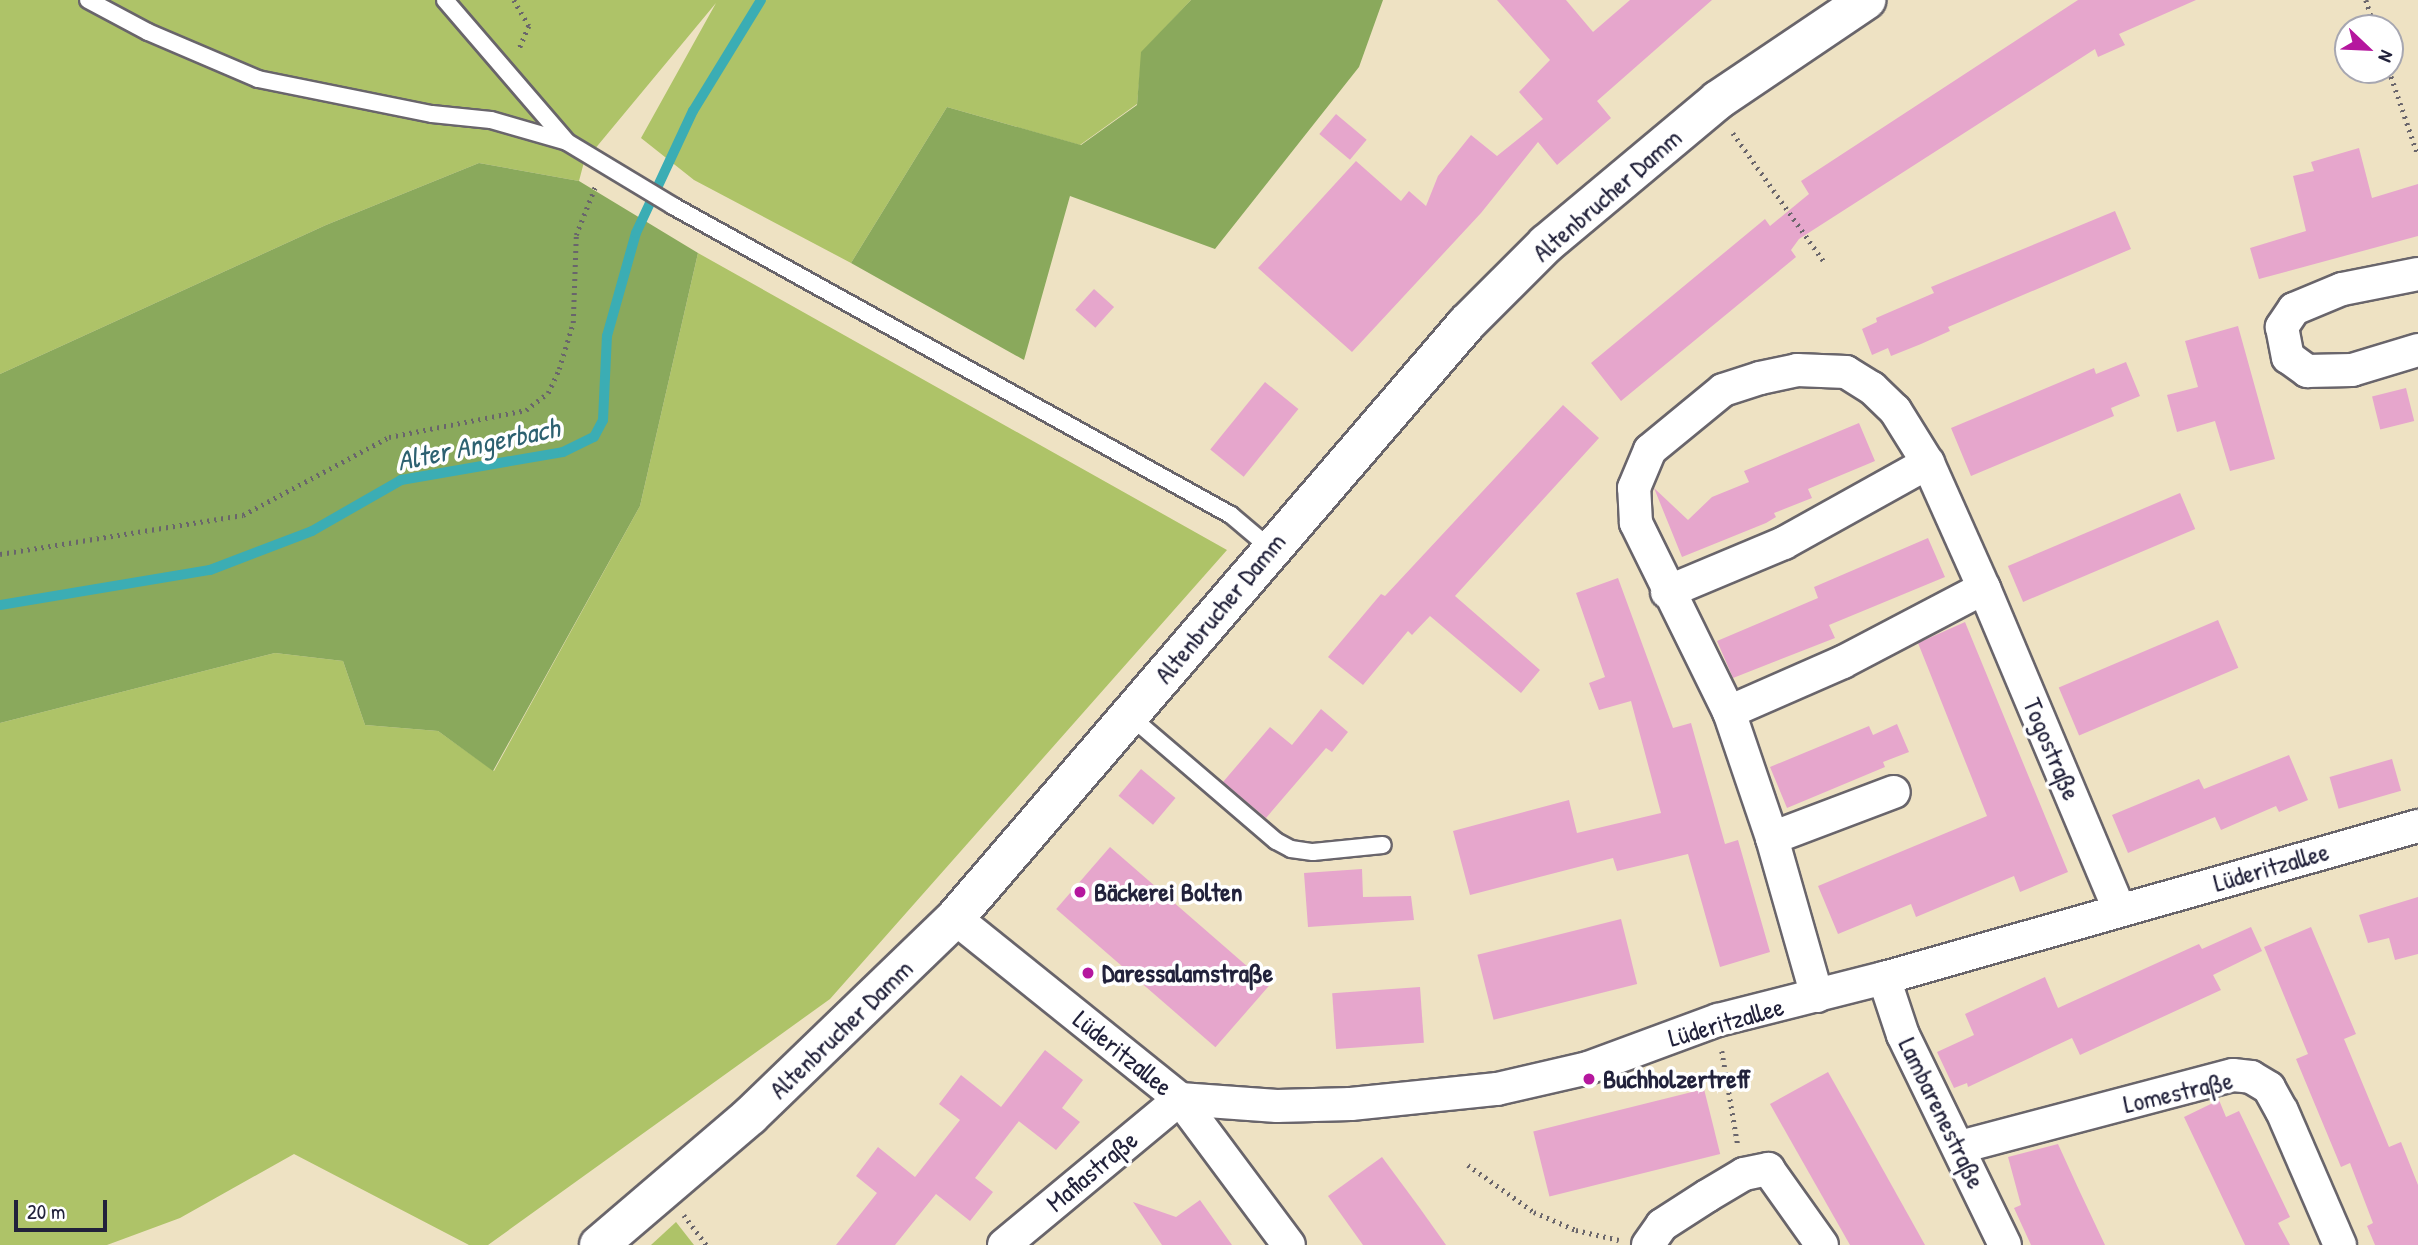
<!DOCTYPE html>
<meta charset="utf-8">
<style>
body{margin:0}
#map{position:relative;width:2418px;height:1245px;overflow:hidden;background:#eee2c3;font-family:"Patrick Hand",sans-serif}
div>[style]{position:absolute}
[style*='--x']{left:calc(var(--x)*1px);top:calc(var(--y)*1px);width:calc(var(--w)*1px);rotate:calc(var(--a)*1deg)}
.green>*{inset:0;background:#aec368}
.forest>*{inset:0;background:#8aa95c}
.stream>*{height:10px;margin:-5px;padding:0 5px;transform-origin:5px;border-radius:5px;background:#3badb4}
.building>*{inset:0;background:#e6a6cc;transform-origin:0 0}
.path>*{height:4.5px;margin-top:-2.25px;transform-origin:0;background:repeating-linear-gradient(90deg,#69656b 0 2px,transparent 0 7px)}
.roads{filter:drop-shadow(2px 0 #69656b) drop-shadow(-2px 0 #69656b) drop-shadow(0 2px #69656b) drop-shadow(0 -2px #69656b)}
.lane>*{height:16px;margin:-8px;padding:0 8px;transform-origin:8px;border-radius:8px;background:#fff}
.street>*{height:32px;margin:-16px;padding:0 16px;transform-origin:16px;border-radius:16px;background:#fff}
.secondary>*{height:38px;margin:-19px;padding:0 19px;transform-origin:19px;border-radius:19px;background:#fff}
.dots>*{width:19px;height:19px;translate:-50% -50%;box-sizing:border-box;border:4px solid #fff;border-radius:50%}
span{translate:-50% -50%;white-space:nowrap;text-align:center;line-height:1.15;-webkit-text-stroke:7px #fff;paint-order:stroke}
.street-label{font-size:26px;color:#22223b}
.poi-label{font-size:26px;color:#22223b;font-weight:700}
.left{translate:0 -50%;text-align:left}
.water-label{font-size:28px;color:#2d6171;font-style:italic}
.north{position:absolute;left:2334px;top:14px;width:70px;height:70px;box-sizing:border-box;background:#fff;border:2px solid #a7a7b1;border-radius:50%;rotate:113deg;font-size:19px;font-weight:700;line-height:28px;text-align:center;color:#22223b}
.north::after{content:'';display:block;margin:auto;width:24px;height:32px;background:#b5179e;clip-path:polygon(50% 0,100% 100%,50% 72%,0 100%)}
.scale{position:absolute;left:14px;top:1200px;width:93px;height:32px;box-sizing:border-box;border:4px solid #22223b;border-top:0;padding-left:9px;font-size:21px;line-height:24px;white-space:nowrap;color:#22223b;-webkit-text-stroke:5px #fff;paint-order:stroke}
</style>
<div id="map">
<div class="green">
<div style="clip-path:polygon(0 0,1191px 0,1142px 52px,1137px 104px,1080px 145px,947px 107px,851px 263px,694px 180px,641px 138px,716px 3px,584px 162px,579px 181px,479px 163px,326px 225px,0 374px)"></div>
<div style="clip-path:polygon(698px 253px,1227px 550px,830px 999px,488px 1245px,469px 1245px,294px 1154px,180px 1218px,107px 1245px,0 1245px,0 723px,275px 653px,343px 661px,365px 725px,438px 731px,494px 771px,640px 506px)"></div>
<div style="clip-path:polygon(676px 1222px,694px 1245px,651px 1245px)"></div>
</div>
<div class="forest">
<div style="clip-path:polygon(1191px 0,1383px 0,1359px 67px,1215px 249px,1070px 196px,1024px 360px,851px 263px,947px 107px,1081px 145px,1137px 105px,1141px 52px)"></div>
<div style="clip-path:polygon(479px 163px,579px 181px,698px 253px,640px 506px,493px 771px,438px 731px,365px 725px,343px 661px,275px 653px,0 723px,0 374px,326px 225px)"></div>
</div>
<div class="stream">
<div style="--x:0;--y:605;--w:213;--a:-9.5"></div>
<div style="--x:210;--y:570;--w:109;--a:-20.9"></div>
<div style="--x:312;--y:531;--w:103;--a:-29.8"></div>
<div style="--x:401;--y:480;--w:164;--a:-9.8"></div>
<div style="--x:563;--y:452;--w:34;--a:-26"></div>
<div style="--x:594;--y:437;--w:19;--a:-62"></div>
<div style="--x:603;--y:420;--w:84;--a:-87.3"></div>
<div style="--x:607;--y:336;--w:107;--a:-74.3"></div>
<div style="--x:636;--y:233;--w:135;--a:-65"></div>
<div style="--x:693;--y:111;--w:130;--a:-58.5"></div>
</div>
<div class="building">
<div style="clip-path:polygon(1497px 0,1566px 0,1593px 32px,1630px 0,1712px 0,1597px 101px,1611px 118px,1557px 165px,1538px 142px,1481px 213px,1352px 352px,1258px 268px,1356px 161px,1401px 201px,1409px 191px,1426px 206px,1438px 176px,1471px 135px,1497px 156px,1543px 119px,1519px 92px,1550px 60px)"></div>
<div style="clip-path:polygon(2078px 0,2196px 0,2119px 34px,2125px 45px,2098px 57px,2095px 49px,1799px 239px,1791px 250px,1796px 257px,1621px 401px,1591px 363px,1765px 219px,1770px 226px,1809px 194px,1801px 181px)"></div>
<div style="left:1336px;top:114px;width:40px;height:26px;rotate:40deg"></div>
<div style="clip-path:polygon(2359px 148px,2372px 198px,2418px 184px,2418px 236px,2259px 279px,2250px 248px,2306px 231px,2293px 176px,2314px 171px,2311px 162px)"></div>
<div style="clip-path:polygon(2115px 211px,2131px 249px,1948px 327px,1950px 331px,1921px 344px,1891px 356px,1888px 348px,1872px 355px,1862px 329px,1877px 322px,1876px 318px,1934px 293px,1931px 287px)"></div>
<div style="left:1094px;top:289px;width:27px;height:28px;rotate:42deg"></div>
<div style="clip-path:polygon(2238px 326px,2275px 459px,2230px 471px,2215px 421px,2177px 432px,2167px 395px,2198px 387px,2185px 341px)"></div>
<div style="clip-path:polygon(2126px 362px,2140px 396px,2111px 408px,2114px 416px,1971px 476px,1951px 428px,2094px 368px,2096px 374px)"></div>
<div style="left:1265px;top:382px;width:43px;height:87px;rotate:39deg"></div>
<div style="left:2406px;top:388px;width:34px;height:35px;rotate:76deg"></div>
<div style="clip-path:polygon(1563px 405px,1599px 438px,1455px 596px,1540px 670px,1521px 693px,1430px 616px,1412px 635px,1408px 631px,1363px 685px,1328px 657px,1381px 594px,1385px 596px)"></div>
<div style="clip-path:polygon(1859px 423px,1875px 461px,1808px 489px,1812px 498px,1774px 513px,1776px 517px,1766px 523px,1682px 557px,1654px 488px,1688px 520px,1712px 497px,1749px 482px,1744px 471px)"></div>
<div style="left:2180px;top:493px;width:39px;height:187px;rotate:67deg"></div>
<div style="clip-path:polygon(1928px 538px,1945px 577px,1829px 625px,1835px 638px,1733px 678px,1717px 641px,1818px 598px,1814px 587px)"></div>
<div style="clip-path:polygon(1618px 578px,1673px 728px,1691px 723px,1725px 844px,1738px 840px,1770px 952px,1720px 967px,1688px 854px,1617px 871px,1613px 858px,1470px 895px,1453px 831px,1569px 800px,1577px 833px,1661px 813px,1631px 701px,1599px 710px,1589px 683px,1605px 677px,1576px 593px)"></div>
<div style="left:2218px;top:620px;width:52px;height:173px;rotate:67deg"></div>
<div style="clip-path:polygon(1965px 622px,2068px 872px,2020px 892px,2014px 876px,1916px 917px,1911px 904px,1838px 934px,1818px 886px,1987px 816px,1918px 643px)"></div>
<div style="clip-path:polygon(1321px 709px,1348px 732px,1332px 752px,1326px 748px,1266px 818px,1223px 782px,1270px 727px,1292px 745px)"></div>
<div style="clip-path:polygon(1897px 724px,1909px 752px,1883px 762px,1885px 767px,1787px 808px,1770px 767px,1869px 726px,1873px 735px)"></div>
<div style="clip-path:polygon(2289px 755px,2308px 800px,2279px 812px,2276px 806px,2221px 830px,2215px 817px,2128px 853px,2112px 815px,2199px 779px,2204px 789px)"></div>
<div style="left:2392px;top:759px;width:33px;height:65px;rotate:74deg"></div>
<div style="left:1141px;top:769px;width:45px;height:35px;rotate:40deg"></div>
<div style="left:1110px;top:847px;width:211px;height:82px;rotate:41deg"></div>
<div style="clip-path:polygon(1362px 869px,1363px 897px,1411px 896px,1414px 920px,1308px 927px,1304px 873px)"></div>
<div style="clip-path:polygon(2418px 897px,2418px 954px,2395px 960px,2389px 938px,2368px 943px,2359px 915px)"></div>
<div style="left:1621px;top:919px;width:67px;height:148px;rotate:76deg"></div>
<div style="clip-path:polygon(2251px 927px,2262px 951px,2213px 975px,2221px 990px,2080px 1055px,2072px 1038px,1968px 1087px,1967px 1083px,1954px 1088px,1937px 1052px,1974px 1035px,1965px 1014px,2045px 977px,2058px 1008px,2199px 944px,2202px 949px)"></div>
<div style="clip-path:polygon(2311px 927px,2356px 1034px,2344px 1039px,2389px 1147px,2401px 1142px,2418px 1185px,2418px 1245px,2375px 1245px,2367px 1226px,2373px 1223px,2350px 1163px,2341px 1167px,2296px 1059px,2308px 1054px,2264px 947px)"></div>
<div style="left:1420px;top:987px;width:56px;height:88px;rotate:86deg"></div>
<div style="clip-path:polygon(1045px 1050px,1083px 1080px,1062px 1108px,1080px 1122px,1056px 1150px,1016px 1119px,1019px 1121px,975px 1178px,993px 1192px,970px 1221px,936px 1194px,895px 1245px,836px 1245px,877px 1193px,856px 1176px,878px 1147px,915px 1177px,960px 1120px,939px 1104px,961px 1075px,1001px 1107px)"></div>
<div style="clip-path:polygon(1828px 1072px,1858px 1125px,1925px 1245px,1850px 1245px,1800px 1157px,1770px 1104px)"></div>
<div style="left:1704px;top:1089px;width:67px;height:176px;rotate:76deg"></div>
<div style="clip-path:polygon(2219px 1100px,2226px 1117px,2239px 1111px,2290px 1217px,2278px 1223px,2290px 1245px,2245px 1245px,2184px 1117px)"></div>
<div style="clip-path:polygon(2058px 1144px,2079px 1190px,2105px 1245px,2031px 1245px,2014px 1208px,2021px 1205px,2008px 1157px)"></div>
<div style="clip-path:polygon(1382px 1157px,1419px 1207px,1446px 1245px,1363px 1245px,1328px 1196px)"></div>
<div style="clip-path:polygon(1200px 1200px,1232px 1245px,1162px 1245px,1133px 1202px,1176px 1217px)"></div>
</div>
<div class="path">
<div style="--x:514;--y:0;--w:30;--a:60"></div>
<div style="--x:529;--y:26;--w:26;--a:113"></div>
<div style="--x:2366;--y:0;--w:29;--a:72"></div>
<div style="--x:2389;--y:70;--w:90;--a:71.2"></div>
<div style="--x:1733;--y:133;--w:159;--a:54.7"></div>
<div style="--x:0;--y:554;--w:246;--a:-9.1"></div>
<div style="--x:243;--y:515;--w:166;--a:-28.1"></div>
<div style="--x:389;--y:437;--w:140;--a:-11.1"></div>
<div style="--x:526;--y:410;--w:28;--a:-38"></div>
<div style="--x:548;--y:393;--w:26;--a:-65"></div>
<div style="--x:559;--y:369;--w:48;--a:-73.1"></div>
<div style="--x:573;--y:323;--w:88;--a:-88"></div>
<div style="--x:576;--y:235;--w:52;--a:-68.4"></div>
<div style="--x:1722;--y:1051;--w:96;--a:80.4"></div>
<div style="--x:1468;--y:1165;--w:81;--a:35.5"></div>
<div style="--x:1534;--y:1212;--w:46;--a:23.2"></div>
<div style="--x:1576;--y:1230;--w:44;--a:13.1"></div>
<div style="--x:684;--y:1215;--w:38;--a:53"></div>
</div>
<div class="roads">
<div class="lane">
<div style="--x:88;--y:0;--w:68;--a:28.1"></div>
<div style="--x:148;--y:32;--w:120;--a:23.1"></div>
<div style="--x:258;--y:79;--w:177;--a:11.4"></div>
<div style="--x:432;--y:114;--w:59;--a:5.8"></div>
<div style="--x:491;--y:120;--w:79;--a:16.1"></div>
<div style="--x:445;--y:0;--w:187;--a:49.3"></div>
<div style="--x:567;--y:142;--w:124;--a:31.1"></div>
<div style="--x:673;--y:206;--w:638;--a:28.98"></div>
<div style="--x:1231;--y:515;--w:51;--a:40.2"></div>
<div style="--x:1130;--y:716;--w:192;--a:40.6"></div>
<div style="--x:1276;--y:841;--w:17;--a:28"></div>
<div style="--x:1291;--y:849;--w:22;--a:8"></div>
<div style="--x:1313;--y:852;--w:70;--a:-5.7"></div>
</div>
<div class="street">
<div style="--x:2418;--y:274;--w:77;--a:168.8"></div>
<div style="--x:2342;--y:289;--w:52;--a:157.4"></div>
<div style="--x:2294;--y:309;--w:22;--a:124"></div>
<div style="--x:2282;--y:327;--w:31;--a:79"></div>
<div style="--x:2288;--y:357;--w:24;--a:36"></div>
<div style="--x:2307;--y:371;--w:45;--a:-1.3"></div>
<div style="--x:2352;--y:370;--w:69;--a:-16.9"></div>
<div style="--x:1667;--y:592;--w:127;--a:-22.7"></div>
<div style="--x:1784;--y:543;--w:165;--a:-29.1"></div>
<div style="--x:1729;--y:712;--w:124;--a:-23.7"></div>
<div style="--x:1843;--y:662;--w:159;--a:-27.7"></div>
<div style="--x:1772;--y:838;--w:130;--a:-20.7"></div>
<div style="--x:955;--y:918;--w:289;--a:38.8"></div>
<div style="--x:1180;--y:1099;--w:182;--a:53.3"></div>
<div style="--x:1884;--y:978;--w:60;--a:71.6"></div>
<div style="--x:1903;--y:1035;--w:233;--a:64.1"></div>
<div style="--x:1817;--y:996;--w:164;--a:-105.9"></div>
<div style="--x:1772;--y:838;--w:133;--a:-108.8"></div>
<div style="--x:1729;--y:712;--w:211;--a:-116.2"></div>
<div style="--x:1636;--y:523;--w:35;--a:-93"></div>
<div style="--x:1634;--y:488;--w:41;--a:-67.2"></div>
<div style="--x:1650;--y:450;--w:94;--a:-39.4"></div>
<div style="--x:1723;--y:390;--w:39;--a:-18"></div>
<div style="--x:1760;--y:378;--w:38;--a:-12"></div>
<div style="--x:1797;--y:370;--w:49;--a:2.3"></div>
<div style="--x:1846;--y:372;--w:31;--a:32"></div>
<div style="--x:1872;--y:388;--w:32;--a:44"></div>
<div style="--x:1895;--y:410;--w:62;--a:58.1"></div>
<div style="--x:1928;--y:463;--w:137;--a:65.9"></div>
<div style="--x:1984;--y:588;--w:348;--a:67.2"></div>
<div style="--x:1180;--y:1099;--w:97;--a:4.1"></div>
<div style="--x:1277;--y:1106;--w:74;--a:-1.5"></div>
<div style="--x:1351;--y:1104;--w:147;--a:-5.9"></div>
<div style="--x:1497;--y:1089;--w:93;--a:-13"></div>
<div style="--x:1588;--y:1068;--w:139;--a:-20.3"></div>
<div style="--x:1718;--y:1020;--w:171;--a:-14.2"></div>
<div style="--x:1884;--y:978;--w:555;--a:-15.89"></div>
<div style="--x:1960;--y:1147;--w:282;--a:-14.8"></div>
<div style="--x:2233;--y:1075;--w:18;--a:6"></div>
<div style="--x:2251;--y:1077;--w:21;--a:31"></div>
<div style="--x:2269;--y:1088;--w:26;--a:61"></div>
<div style="--x:2282;--y:1111;--w:146;--a:66.6"></div>
<div style="--x:1004;--y:1245;--w:229;--a:-39.7"></div>
<div style="--x:1648;--y:1245;--w:24;--a:-55"></div>
<div style="--x:1662;--y:1225;--w:54;--a:-32.8"></div>
<div style="--x:1707;--y:1196;--w:43;--a:-30.7"></div>
<div style="--x:1744;--y:1174;--w:25;--a:-12"></div>
<div style="--x:1768;--y:1169;--w:93;--a:54.6"></div>
</div>
<div class="secondary">
<div style="--x:599;--y:1245;--w:199;--a:-40.5"></div>
<div style="--x:750;--y:1116;--w:285;--a:-44"></div>
<div style="--x:955;--y:918;--w:785;--a:-49.29"></div>
<div style="--x:1467;--y:323;--w:112;--a:-45"></div>
<div style="--x:1546;--y:244;--w:224;--a:-39.9"></div>
<div style="--x:1718;--y:100;--w:179;--a:-34"></div>
</div>
</div>
<div class="dots">
<div style="left:1080px;top:892px;background:#b5179e"></div>
<div style="left:1088px;top:973px;background:#b5179e"></div>
<div style="left:1589px;top:1079px;background:#b5179e"></div>
</div>
<div class="street-label">
<span style="left:1607px;top:195px;rotate:-41deg">Altenbrucher Damm</span>
<span style="left:1220px;top:608px;rotate:-50deg">Altenbrucher Damm</span>
<span style="left:2052px;top:749px;rotate:67deg">Togostraße</span>
<span style="left:2271px;top:867px;rotate:-16deg">Lüderitzallee</span>
<span style="left:1726px;top:1022px;rotate:-16deg">Lüderitzallee</span>
<span style="left:841px;top:1029px;rotate:-44deg">Altenbrucher Damm</span>
<span style="left:1123px;top:1053px;rotate:39deg">Lüderitzallee</span>
<span style="left:2178px;top:1092px;rotate:-13deg">Lomestraße</span>
<span style="left:1942px;top:1113px;rotate:64deg">Lambarenestraße</span>
<span style="left:1092px;top:1171px;rotate:-40deg">Mafiastraße</span>
</div>
<div class="poi-label">
<span class="left" style="left:1094px;top:892px">Bäckerei Bolten</span>
<span class="left" style="left:1102px;top:973px">Daressalamstraße</span>
<span class="left" style="left:1603px;top:1079px">Buchholzertreff</span>
</div>
<div class="water-label">
<span style="left:478px;top:444px;rotate:-12deg">Alter Angerbach</span>
</div>
<div class="north">N</div>
<div class="scale">20 m</div>
</div>
